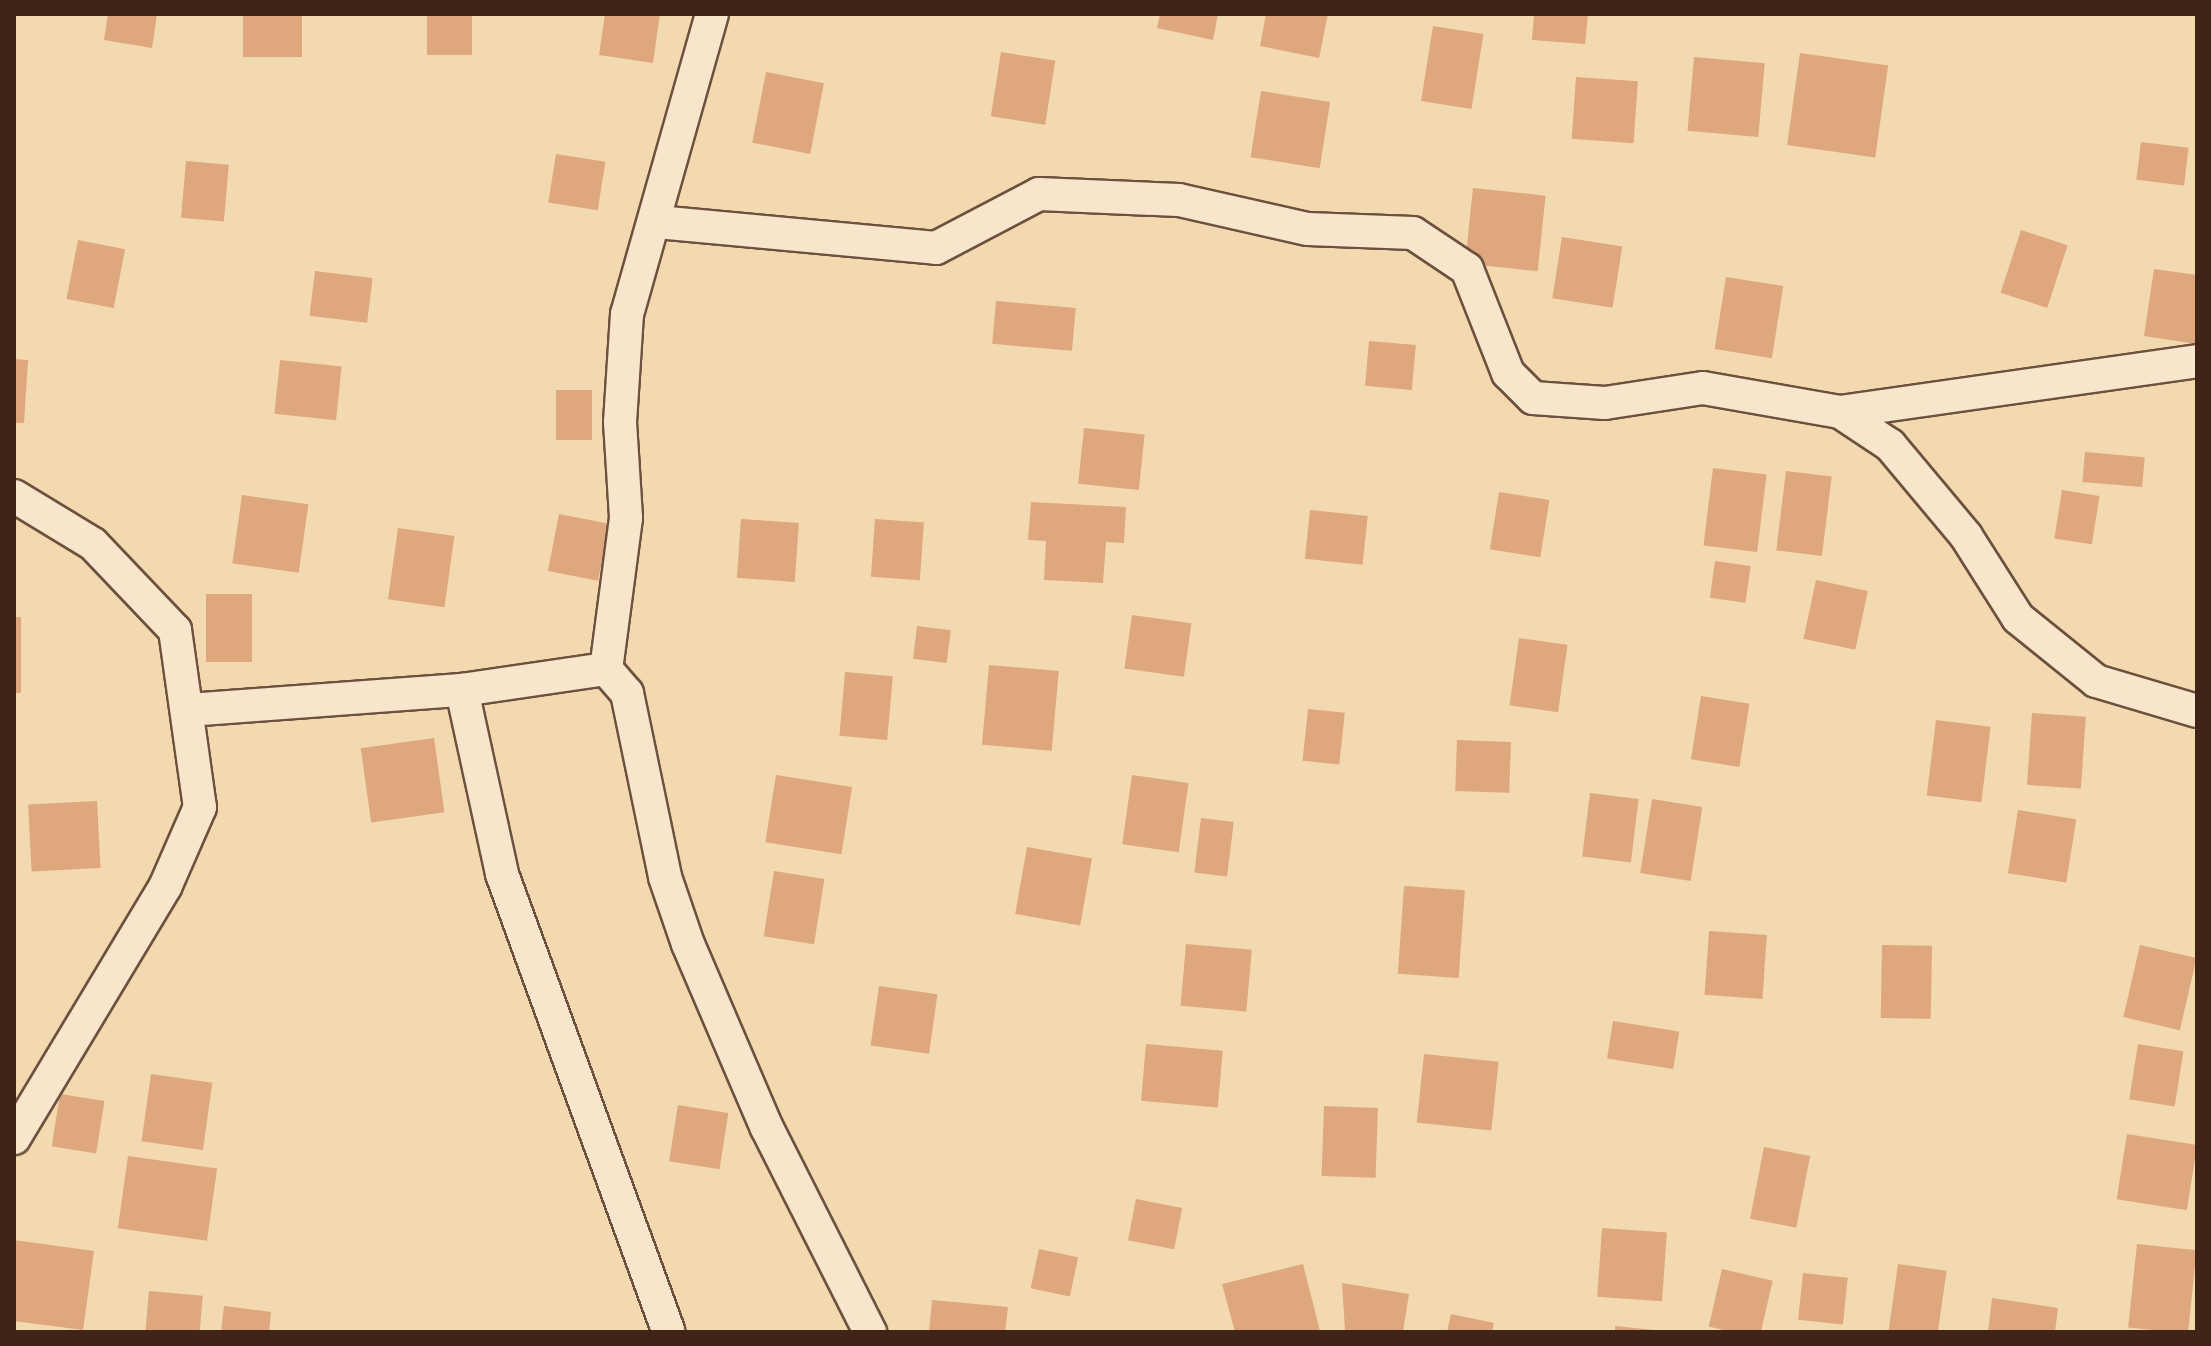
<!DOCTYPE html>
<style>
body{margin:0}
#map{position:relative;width:2211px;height:1346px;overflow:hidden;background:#f3d9af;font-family:"IM FELL French Canon",serif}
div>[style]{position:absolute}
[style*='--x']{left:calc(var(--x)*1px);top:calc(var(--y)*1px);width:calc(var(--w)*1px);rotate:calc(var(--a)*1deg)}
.building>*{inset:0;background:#dea77e;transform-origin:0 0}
.roads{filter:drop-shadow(2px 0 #6d513e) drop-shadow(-2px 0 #6d513e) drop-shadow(0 2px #6d513e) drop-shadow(0 -2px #6d513e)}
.street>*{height:32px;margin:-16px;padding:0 16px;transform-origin:16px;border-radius:16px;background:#f7e6cb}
span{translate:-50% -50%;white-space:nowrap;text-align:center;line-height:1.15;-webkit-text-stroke:8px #f7e6cb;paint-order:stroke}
.frame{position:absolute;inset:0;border:16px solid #402418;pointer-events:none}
</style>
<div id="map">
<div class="building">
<div style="clip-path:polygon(108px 14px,157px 14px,152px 48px,104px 40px)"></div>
<div style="left:243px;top:14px;width:59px;height:43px"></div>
<div style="left:427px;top:14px;width:45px;height:41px"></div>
<div style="clip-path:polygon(605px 14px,660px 14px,653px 63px,599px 55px)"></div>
<div style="clip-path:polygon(1160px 14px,1218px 14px,1213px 40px,1157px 28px)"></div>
<div style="clip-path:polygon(1266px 14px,1328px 14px,1319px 58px,1260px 46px)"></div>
<div style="clip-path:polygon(1534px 14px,1588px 14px,1585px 44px,1532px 40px)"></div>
<div style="left:1433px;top:26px;width:51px;height:76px;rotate:9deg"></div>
<div style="left:1001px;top:52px;width:55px;height:65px;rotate:9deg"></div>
<div style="left:1800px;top:53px;width:89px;height:93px;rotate:8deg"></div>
<div style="left:1694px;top:57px;width:71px;height:74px;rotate:5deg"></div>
<div style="left:766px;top:72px;width:59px;height:72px;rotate:11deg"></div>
<div style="left:1576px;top:77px;width:62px;height:62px;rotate:4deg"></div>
<div style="left:1261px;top:91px;width:70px;height:67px;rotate:9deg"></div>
<div style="left:2141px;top:142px;width:48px;height:38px;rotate:7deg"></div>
<div style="left:556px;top:154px;width:50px;height:49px;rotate:9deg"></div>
<div style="left:186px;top:161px;width:43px;height:57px;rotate:5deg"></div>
<div style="left:1473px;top:188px;width:73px;height:76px;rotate:6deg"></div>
<div style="left:2021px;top:230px;width:49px;height:66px;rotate:18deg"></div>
<div style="left:1562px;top:237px;width:61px;height:62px;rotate:9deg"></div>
<div style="left:78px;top:240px;width:48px;height:60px;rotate:11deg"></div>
<div style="clip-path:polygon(2154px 269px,2197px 275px,2197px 344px,2144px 336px)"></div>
<div style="left:315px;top:271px;width:58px;height:45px;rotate:7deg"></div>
<div style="left:1726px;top:277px;width:58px;height:73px;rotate:9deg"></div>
<div style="left:996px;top:301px;width:80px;height:43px;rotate:5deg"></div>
<div style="left:1369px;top:341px;width:47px;height:45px;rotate:5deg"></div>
<div style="clip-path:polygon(14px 359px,28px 360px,24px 423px,14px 423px)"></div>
<div style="left:280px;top:360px;width:62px;height:54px;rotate:6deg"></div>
<div style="left:556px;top:390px;width:36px;height:50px"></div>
<div style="left:1084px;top:428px;width:61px;height:56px;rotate:6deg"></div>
<div style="left:2085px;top:452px;width:60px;height:30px;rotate:5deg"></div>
<div style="left:1713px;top:468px;width:54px;height:78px;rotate:7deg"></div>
<div style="left:1786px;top:471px;width:46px;height:80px;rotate:7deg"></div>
<div style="left:2062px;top:490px;width:38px;height:49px;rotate:9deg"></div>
<div style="left:1499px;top:492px;width:51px;height:58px;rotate:9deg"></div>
<div style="left:242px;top:495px;width:67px;height:69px;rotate:8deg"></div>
<div style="clip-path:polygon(1031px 502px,1126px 507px,1124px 543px,1106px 542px,1103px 583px,1044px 580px,1046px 541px,1028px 540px)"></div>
<div style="left:1310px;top:510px;width:58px;height:49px;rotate:6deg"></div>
<div style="left:559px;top:514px;width:51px;height:58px;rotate:11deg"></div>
<div style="left:741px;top:519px;width:58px;height:59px;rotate:4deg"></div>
<div style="left:875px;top:519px;width:49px;height:58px;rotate:4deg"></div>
<div style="left:398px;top:528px;width:57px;height:72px;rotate:8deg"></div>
<div style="left:1715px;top:561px;width:36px;height:37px;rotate:8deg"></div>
<div style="left:1816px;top:580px;width:53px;height:60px;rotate:12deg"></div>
<div style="left:206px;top:594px;width:46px;height:68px"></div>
<div style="left:1132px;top:615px;width:60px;height:54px;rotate:8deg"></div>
<div style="left:14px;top:617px;width:7px;height:76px"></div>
<div style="left:917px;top:626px;width:34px;height:33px;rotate:7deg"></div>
<div style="left:1519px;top:638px;width:49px;height:68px;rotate:8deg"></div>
<div style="left:989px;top:665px;width:70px;height:80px;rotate:5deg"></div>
<div style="left:845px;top:672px;width:48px;height:64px;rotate:5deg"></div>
<div style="left:1701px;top:696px;width:49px;height:64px;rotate:9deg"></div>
<div style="left:1308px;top:709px;width:37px;height:52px;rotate:6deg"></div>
<div style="left:2032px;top:713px;width:54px;height:72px;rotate:4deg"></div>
<div style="left:1936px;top:720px;width:55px;height:76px;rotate:7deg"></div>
<div style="left:434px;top:738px;width:75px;height:74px;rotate:82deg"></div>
<div style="left:1457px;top:740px;width:54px;height:51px;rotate:2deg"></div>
<div style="left:776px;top:775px;width:77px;height:68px;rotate:9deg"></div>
<div style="left:1132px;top:775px;width:57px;height:70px;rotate:8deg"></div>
<div style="left:1590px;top:793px;width:49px;height:64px;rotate:7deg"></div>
<div style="left:1652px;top:799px;width:51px;height:75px;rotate:9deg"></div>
<div style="left:97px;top:801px;width:67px;height:69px;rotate:87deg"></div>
<div style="left:2018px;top:810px;width:59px;height:64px;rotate:9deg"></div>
<div style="left:1201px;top:818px;width:33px;height:55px;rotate:7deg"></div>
<div style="left:1027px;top:847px;width:66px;height:68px;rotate:10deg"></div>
<div style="left:774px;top:871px;width:51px;height:66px;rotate:9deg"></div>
<div style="left:1404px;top:886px;width:61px;height:88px;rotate:4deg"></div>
<div style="left:1709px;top:931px;width:58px;height:64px;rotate:4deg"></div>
<div style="left:1186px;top:944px;width:66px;height:62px;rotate:5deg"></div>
<div style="left:1882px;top:945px;width:50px;height:73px;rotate:1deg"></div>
<div style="left:2140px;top:945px;width:58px;height:74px;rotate:13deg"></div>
<div style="left:879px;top:986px;width:59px;height:60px;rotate:8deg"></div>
<div style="left:1613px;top:1021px;width:67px;height:38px;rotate:9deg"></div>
<div style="left:1146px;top:1044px;width:77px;height:57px;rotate:5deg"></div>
<div style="left:2138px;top:1044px;width:46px;height:56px;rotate:9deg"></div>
<div style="left:1424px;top:1054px;width:75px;height:69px;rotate:6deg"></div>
<div style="left:151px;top:1074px;width:62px;height:68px;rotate:8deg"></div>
<div style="left:60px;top:1094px;width:45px;height:53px;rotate:9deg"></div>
<div style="left:678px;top:1105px;width:51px;height:57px;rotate:9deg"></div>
<div style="left:1324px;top:1106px;width:54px;height:70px;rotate:2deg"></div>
<div style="left:2127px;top:1134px;width:71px;height:66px;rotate:9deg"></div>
<div style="left:1764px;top:1147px;width:47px;height:73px;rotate:11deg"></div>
<div style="left:128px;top:1156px;width:90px;height:73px;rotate:8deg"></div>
<div style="left:1136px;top:1199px;width:47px;height:42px;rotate:11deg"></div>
<div style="left:1602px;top:1228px;width:65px;height:69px;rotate:4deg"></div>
<div style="clip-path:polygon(14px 1240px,94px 1251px,83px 1330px,14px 1321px)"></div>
<div style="left:2137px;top:1244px;width:60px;height:84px;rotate:6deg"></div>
<div style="left:1039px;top:1249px;width:40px;height:40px;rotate:12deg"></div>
<div style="clip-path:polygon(1303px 1264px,1320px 1331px,1235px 1332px,1222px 1284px)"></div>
<div style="left:1898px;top:1264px;width:49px;height:67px;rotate:8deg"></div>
<div style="left:1722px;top:1269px;width:52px;height:59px;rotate:13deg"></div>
<div style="left:1803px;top:1273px;width:45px;height:47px;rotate:6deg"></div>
<div style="clip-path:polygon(1342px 1283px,1409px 1294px,1403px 1332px,1345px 1330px)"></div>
<div style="left:149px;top:1291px;width:54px;height:41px;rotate:5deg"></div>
<div style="clip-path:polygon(1992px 1298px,2058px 1308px,2055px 1332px,1988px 1332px)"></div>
<div style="clip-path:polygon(932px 1300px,1008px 1307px,1005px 1332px,929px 1332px)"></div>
<div style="clip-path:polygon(224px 1306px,271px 1312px,269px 1332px,221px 1332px)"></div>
<div style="clip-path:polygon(1451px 1314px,1494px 1323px,1492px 1332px,1447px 1332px)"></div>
<div style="clip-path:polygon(1615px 1326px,1655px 1330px,1655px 1332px,1615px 1332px)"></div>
</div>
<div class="roads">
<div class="street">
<div style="--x:712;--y:14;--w:312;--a:105.8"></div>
<div style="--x:627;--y:314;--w:108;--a:93.7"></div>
<div style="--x:620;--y:422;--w:96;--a:86.4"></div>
<div style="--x:626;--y:518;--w:152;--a:97.5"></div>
<div style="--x:606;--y:669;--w:32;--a:49"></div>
<div style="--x:627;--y:693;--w:188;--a:78.3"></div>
<div style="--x:665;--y:877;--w:71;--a:71.1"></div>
<div style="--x:688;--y:944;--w:200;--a:66.8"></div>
<div style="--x:767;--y:1128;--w:229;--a:63.2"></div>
<div style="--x:657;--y:222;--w:280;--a:5.3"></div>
<div style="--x:936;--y:248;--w:116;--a:-27.7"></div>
<div style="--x:1039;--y:194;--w:140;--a:2.5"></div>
<div style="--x:1179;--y:200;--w:132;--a:12.7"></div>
<div style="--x:1308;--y:229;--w:105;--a:2.2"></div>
<div style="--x:1413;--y:233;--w:65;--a:33.7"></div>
<div style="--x:1467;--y:269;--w:112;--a:68.5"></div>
<div style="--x:1508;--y:373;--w:35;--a:45"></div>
<div style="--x:1533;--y:398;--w:72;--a:4"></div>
<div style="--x:1605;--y:403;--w:99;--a:-8.7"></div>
<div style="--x:1703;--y:388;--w:139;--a:9.9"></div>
<div style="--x:1840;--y:412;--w:60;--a:33.4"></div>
<div style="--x:1890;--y:445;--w:119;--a:50.1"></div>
<div style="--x:1966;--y:536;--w:97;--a:57.6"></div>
<div style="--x:2018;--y:618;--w:100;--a:38.9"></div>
<div style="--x:2096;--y:681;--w:105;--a:16.5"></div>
<div style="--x:1840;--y:412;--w:361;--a:-8.1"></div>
<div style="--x:14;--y:496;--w:92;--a:31.3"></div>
<div style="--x:93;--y:544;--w:119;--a:46.4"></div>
<div style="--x:175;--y:630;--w:179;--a:82"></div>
<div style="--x:200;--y:807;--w:87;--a:113.6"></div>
<div style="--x:165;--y:887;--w:293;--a:121"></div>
<div style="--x:606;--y:669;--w:146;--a:171.7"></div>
<div style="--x:462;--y:690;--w:188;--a:77.7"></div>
<div style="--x:502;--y:874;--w:487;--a:70"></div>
<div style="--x:187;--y:710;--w:276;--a:-4.2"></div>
</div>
</div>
<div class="frame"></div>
</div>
